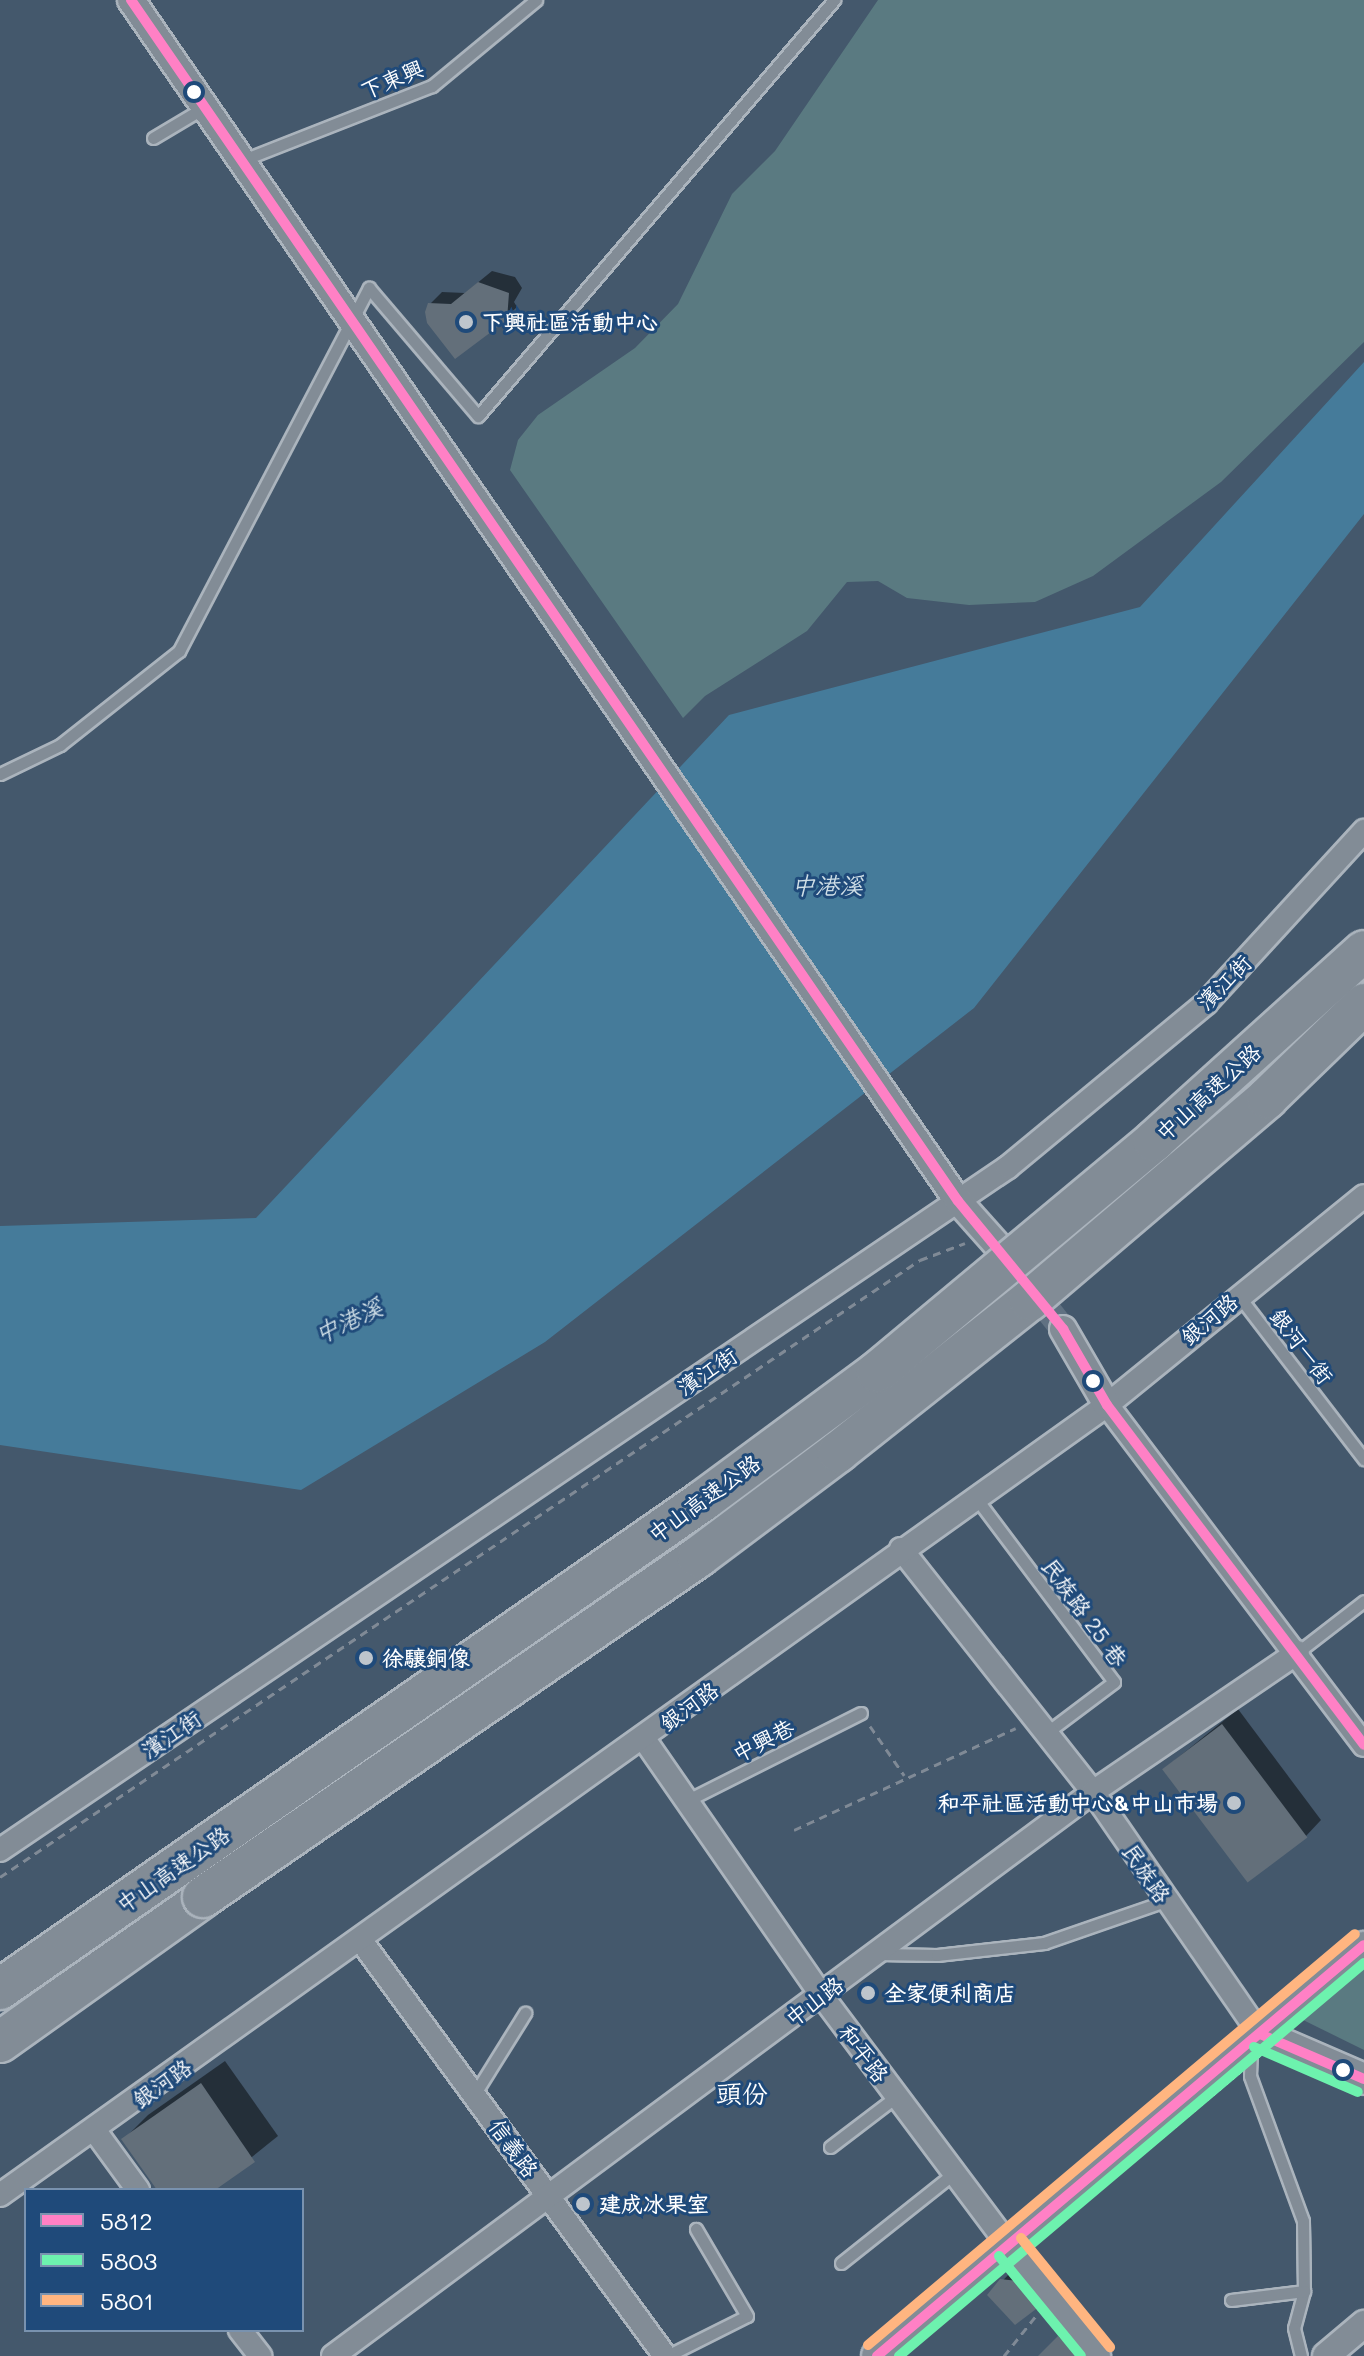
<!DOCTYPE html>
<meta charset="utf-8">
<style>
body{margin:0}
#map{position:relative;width:1364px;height:2356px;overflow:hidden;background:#44586c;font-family:Mali,"LXGW WenKai TC",sans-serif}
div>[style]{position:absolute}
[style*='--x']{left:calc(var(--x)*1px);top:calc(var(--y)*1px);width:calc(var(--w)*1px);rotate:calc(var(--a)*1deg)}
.green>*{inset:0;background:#5a7a81}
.water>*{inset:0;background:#457b9a}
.shadow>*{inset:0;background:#0007}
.building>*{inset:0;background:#636f7a;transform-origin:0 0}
.tertiary-tunnel>*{height:26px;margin-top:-13px;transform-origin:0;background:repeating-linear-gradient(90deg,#607182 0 26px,transparent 0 39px)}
.path>*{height:3px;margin-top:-1.5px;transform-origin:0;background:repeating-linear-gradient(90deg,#808a96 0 8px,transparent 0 14px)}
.roads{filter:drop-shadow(2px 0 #abb4bd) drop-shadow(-2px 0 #abb4bd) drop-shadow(0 2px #abb4bd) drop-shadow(0 -2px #abb4bd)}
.service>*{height:11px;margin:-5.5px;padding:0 5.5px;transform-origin:5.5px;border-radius:5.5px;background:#828c96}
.minor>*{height:22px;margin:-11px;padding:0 11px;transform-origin:11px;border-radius:11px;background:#828c96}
.tertiary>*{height:26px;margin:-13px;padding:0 13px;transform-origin:13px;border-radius:13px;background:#828c96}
.secondary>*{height:30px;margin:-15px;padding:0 15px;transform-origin:15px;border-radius:15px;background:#828c96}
.motorway>*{height:40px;margin:-20px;padding:0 20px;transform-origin:20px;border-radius:20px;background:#828c96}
.bridges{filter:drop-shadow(2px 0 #abb4bd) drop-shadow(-2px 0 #abb4bd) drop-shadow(0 2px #abb4bd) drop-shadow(0 -2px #abb4bd)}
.motorway-bridge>*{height:40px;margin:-20px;padding:0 20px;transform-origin:20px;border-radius:20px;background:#828c96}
.bus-1>*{height:10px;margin:-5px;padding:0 5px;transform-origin:5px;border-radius:5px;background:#ff80c5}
.bus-2>*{height:10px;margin:-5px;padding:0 5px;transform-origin:5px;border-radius:5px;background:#6df2ae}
.bus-3>*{height:10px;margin:-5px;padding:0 5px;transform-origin:5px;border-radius:5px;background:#ffb580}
.dots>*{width:22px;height:22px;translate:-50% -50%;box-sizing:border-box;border:4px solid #1f4a7a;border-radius:50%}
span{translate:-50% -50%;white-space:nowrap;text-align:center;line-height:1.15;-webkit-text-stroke:6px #1f4a7a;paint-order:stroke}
.street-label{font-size:22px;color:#fff}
.poi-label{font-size:22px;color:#fff;font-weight:700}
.left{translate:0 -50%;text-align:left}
.right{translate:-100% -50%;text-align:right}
.water-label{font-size:24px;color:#d0dfe7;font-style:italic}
.quarter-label{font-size:26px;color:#fff}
.legend{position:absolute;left:24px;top:2188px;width:280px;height:144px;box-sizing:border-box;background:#1f4a7a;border:2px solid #7992af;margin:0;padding:10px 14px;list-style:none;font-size:24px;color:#fff}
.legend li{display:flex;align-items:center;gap:16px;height:40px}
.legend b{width:40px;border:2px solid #7992af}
</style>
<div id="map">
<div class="green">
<div style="clip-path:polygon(878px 0,1364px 0,1364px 342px,1221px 482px,1093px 576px,1035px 602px,969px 605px,907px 598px,878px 581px,847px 582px,807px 631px,705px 696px,683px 718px,510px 470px,518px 440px,538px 415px,635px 348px,678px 304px,732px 194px,775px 151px)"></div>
<div style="clip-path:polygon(1364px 1953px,1364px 2050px,1293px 2015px)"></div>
</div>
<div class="water">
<div style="clip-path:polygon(1364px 362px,1364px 514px,974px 1008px,545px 1342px,301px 1490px,0 1445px,0 1226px,256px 1218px,729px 715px,1140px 607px)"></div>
</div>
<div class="shadow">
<div style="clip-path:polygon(492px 271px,515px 277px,522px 288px,514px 302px,517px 307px,505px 318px,430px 304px,442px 292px,465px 293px)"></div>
<div style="clip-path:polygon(1238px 1709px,1321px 1820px,1306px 1836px,1164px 1769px)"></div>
<div style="clip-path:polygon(225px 2061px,278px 2136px,211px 2190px,160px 2190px,124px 2139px,148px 2115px)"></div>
<div style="clip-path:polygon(1010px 2273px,1027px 2274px,1046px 2297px,1015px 2322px,989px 2295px)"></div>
<div style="clip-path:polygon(1083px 2314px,1108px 2339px,1091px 2356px,1040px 2356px)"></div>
</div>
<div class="building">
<div style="clip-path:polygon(478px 282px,509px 293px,507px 320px,455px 359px,427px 323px,425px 312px,428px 303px,451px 304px)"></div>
<div style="left:1222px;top:1724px;width:142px;height:75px;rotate:53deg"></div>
<div style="clip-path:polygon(201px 2083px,255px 2162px,215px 2190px,157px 2190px,121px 2139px)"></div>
<div style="clip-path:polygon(1000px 2279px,1019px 2281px,1040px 2306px,1015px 2325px,987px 2295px)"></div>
<div style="clip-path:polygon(1058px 2336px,1077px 2356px,1038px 2356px)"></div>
</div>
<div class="tertiary-tunnel">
<div style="--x:1001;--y:1250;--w:100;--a:51.9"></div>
</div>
<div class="path">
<div style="--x:870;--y:1726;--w:60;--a:55.2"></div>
<div style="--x:794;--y:1830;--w:244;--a:-24.7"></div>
<div style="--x:0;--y:1877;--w:1108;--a:-33.85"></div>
<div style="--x:920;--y:1260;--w:48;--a:-20.7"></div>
<div style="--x:1004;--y:2356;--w:56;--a:-51.5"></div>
</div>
<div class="roads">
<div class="service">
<div style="--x:153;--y:138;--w:61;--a:-30.8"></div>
<div style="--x:243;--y:160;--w:203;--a:-21.4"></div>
<div style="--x:432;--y:86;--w:135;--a:-39.6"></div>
<div style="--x:0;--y:774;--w:67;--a:-25.8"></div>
<div style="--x:60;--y:745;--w:152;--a:-38.3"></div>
<div style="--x:179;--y:651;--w:410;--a:-62.4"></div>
<div style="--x:369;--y:288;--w:168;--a:49.6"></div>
<div style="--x:478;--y:416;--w:548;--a:-49.44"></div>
<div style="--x:1238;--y:1295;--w:207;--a:52.5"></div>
<div style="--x:976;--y:1498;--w:230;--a:53.1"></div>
<div style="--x:1114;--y:1682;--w:85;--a:143.1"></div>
<div style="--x:1298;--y:1652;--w:83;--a:-37.7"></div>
<div style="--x:684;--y:1802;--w:198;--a:-26.7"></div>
<div style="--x:878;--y:1954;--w:59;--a:1"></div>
<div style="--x:937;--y:1955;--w:108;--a:-6.4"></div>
<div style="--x:1044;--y:1943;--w:128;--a:-19.1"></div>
<div style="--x:1251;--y:2048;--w:28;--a:92"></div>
<div style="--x:1250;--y:2076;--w:154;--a:69.9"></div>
<div style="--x:1303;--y:2221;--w:70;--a:89.2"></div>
<div style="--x:1304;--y:2291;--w:38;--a:105"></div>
<div style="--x:1294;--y:2328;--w:29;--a:76"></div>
<div style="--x:474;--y:2095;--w:97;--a:-58.1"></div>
<div style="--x:830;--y:2147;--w:84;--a:-37.3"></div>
<div style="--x:841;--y:2263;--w:144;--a:-38.5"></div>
<div style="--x:1231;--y:2300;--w:74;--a:-7"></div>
<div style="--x:667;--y:2356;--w:89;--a:-26.6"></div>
<div style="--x:747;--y:2316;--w:101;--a:-120.4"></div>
</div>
<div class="minor">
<div style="--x:1107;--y:1405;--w:426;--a:52.9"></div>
<div style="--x:901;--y:1549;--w:310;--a:51.7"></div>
<div style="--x:1093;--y:1792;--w:294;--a:55.4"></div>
<div style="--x:644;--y:1739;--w:313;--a:55.3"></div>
<div style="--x:822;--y:1996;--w:314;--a:53.2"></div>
<div style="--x:1010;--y:2247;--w:141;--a:50.8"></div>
<div style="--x:0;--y:1850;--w:1218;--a:-34.12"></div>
<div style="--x:1008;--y:1167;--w:257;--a:-39.6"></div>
<div style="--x:1206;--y:1003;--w:234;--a:-47.4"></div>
<div style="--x:362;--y:1942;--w:513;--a:53.8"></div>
<div style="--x:95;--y:2131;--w:73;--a:53.9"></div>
<div style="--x:0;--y:2195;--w:1360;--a:-35.51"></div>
<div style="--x:1107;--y:1405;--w:331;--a:-39.1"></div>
<div style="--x:240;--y:2330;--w:33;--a:52"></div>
<div style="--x:333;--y:2356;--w:946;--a:-36.58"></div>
<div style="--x:1093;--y:1792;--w:248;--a:-34.3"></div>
</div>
<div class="tertiary">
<div style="--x:131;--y:0;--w:1458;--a:55.45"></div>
<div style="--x:958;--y:1201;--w:62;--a:48.3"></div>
<div style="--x:1063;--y:1329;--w:88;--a:59.9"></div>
<div style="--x:1260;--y:2034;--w:137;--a:-40.6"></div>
<div style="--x:1326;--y:2356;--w:50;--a:-40.1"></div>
</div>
<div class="secondary">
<div style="--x:877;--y:2356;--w:500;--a:-40.05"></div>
<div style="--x:1260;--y:2034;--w:113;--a:23.4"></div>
</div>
<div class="motorway">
<div style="--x:0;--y:2042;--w:249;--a:-35.5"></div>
</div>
</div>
<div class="bridges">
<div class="motorway-bridge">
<div style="--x:203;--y:1897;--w:601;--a:-34.48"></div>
<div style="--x:698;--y:1557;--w:175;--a:-36.9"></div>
<div style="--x:838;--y:1452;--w:245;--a:-38.4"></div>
<div style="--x:1030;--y:1300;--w:311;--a:-40.4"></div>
<div style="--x:1267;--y:1098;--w:135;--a:-44.1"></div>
<div style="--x:0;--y:1989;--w:857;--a:-34.78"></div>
<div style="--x:704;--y:1500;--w:215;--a:-36.5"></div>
<div style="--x:877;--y:1372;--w:361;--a:-39.8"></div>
<div style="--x:1154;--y:1141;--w:283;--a:-42.1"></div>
</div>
</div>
<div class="bus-1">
<div style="--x:131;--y:0;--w:1458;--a:55.45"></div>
<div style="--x:958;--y:1201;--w:166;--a:50.6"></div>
<div style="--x:1063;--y:1329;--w:88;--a:59.9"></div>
<div style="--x:1107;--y:1405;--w:426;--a:52.9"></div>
<div style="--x:1260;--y:2034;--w:113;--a:23.4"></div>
<div style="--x:877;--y:2356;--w:637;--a:-40.16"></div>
</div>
<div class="bus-2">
<div style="--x:1254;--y:2047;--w:113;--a:23.4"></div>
<div style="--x:999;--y:2256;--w:129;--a:50.6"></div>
<div style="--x:899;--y:2356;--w:609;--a:-40.2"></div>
</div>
<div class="bus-3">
<div style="--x:1021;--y:2238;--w:141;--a:50.8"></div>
<div style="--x:868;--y:2345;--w:637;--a:-40.16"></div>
</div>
<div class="dots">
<div style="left:194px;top:92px;background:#fff"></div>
<div style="left:466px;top:322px;background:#bec5cc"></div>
<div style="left:1093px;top:1381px;background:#fff"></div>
<div style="left:366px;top:1658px;background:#bec5cc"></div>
<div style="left:1234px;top:1803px;background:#bec5cc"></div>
<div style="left:868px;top:1993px;background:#bec5cc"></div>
<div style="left:1343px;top:2070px;background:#fff"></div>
<div style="left:583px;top:2204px;background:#bec5cc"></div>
</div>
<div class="street-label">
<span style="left:392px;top:79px;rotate:-23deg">下東興</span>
<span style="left:1224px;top:982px;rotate:-46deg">濱江街</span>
<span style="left:1208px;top:1092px;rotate:-42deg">中山高速公路</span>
<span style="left:1209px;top:1319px;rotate:-40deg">銀河路</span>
<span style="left:1302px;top:1346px;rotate:53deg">銀河一街</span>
<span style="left:707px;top:1371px;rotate:-34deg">濱江街</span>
<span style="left:704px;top:1498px;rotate:-36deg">中山高速公路</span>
<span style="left:1085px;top:1612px;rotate:54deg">民族路 25 巷</span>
<span style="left:689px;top:1706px;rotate:-36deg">銀河路</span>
<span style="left:171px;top:1734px;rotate:-34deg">濱江街</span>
<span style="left:763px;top:1740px;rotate:-27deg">中興巷</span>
<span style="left:173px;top:1869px;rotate:-35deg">中山高速公路</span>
<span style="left:1147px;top:1873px;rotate:56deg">民族路</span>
<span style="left:814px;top:2001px;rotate:-37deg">中山路</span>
<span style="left:864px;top:2053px;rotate:53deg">和平路</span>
<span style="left:162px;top:2083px;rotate:-35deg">銀河路</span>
<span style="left:514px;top:2148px;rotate:54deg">信義路</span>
</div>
<div class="poi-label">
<span class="left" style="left:482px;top:322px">下興社區活動中心</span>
<span class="left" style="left:382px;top:1658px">徐驤銅像</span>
<span class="right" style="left:1218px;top:1803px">和平社區活動中心&amp;中山市場</span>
<span class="left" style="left:884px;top:1993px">全家便利商店</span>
<span class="left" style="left:599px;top:2204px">建成冰果室</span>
</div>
<div class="water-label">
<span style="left:827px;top:885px">中港溪</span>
<span style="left:348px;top:1320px;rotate:-25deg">中港溪</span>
</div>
<div class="quarter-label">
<span style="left:742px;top:2094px">頭份</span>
</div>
<ul class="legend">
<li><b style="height:10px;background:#ff80c5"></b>5812</li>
<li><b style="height:10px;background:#6df2ae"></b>5803</li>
<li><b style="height:10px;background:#ffb580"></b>5801</li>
</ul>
</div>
